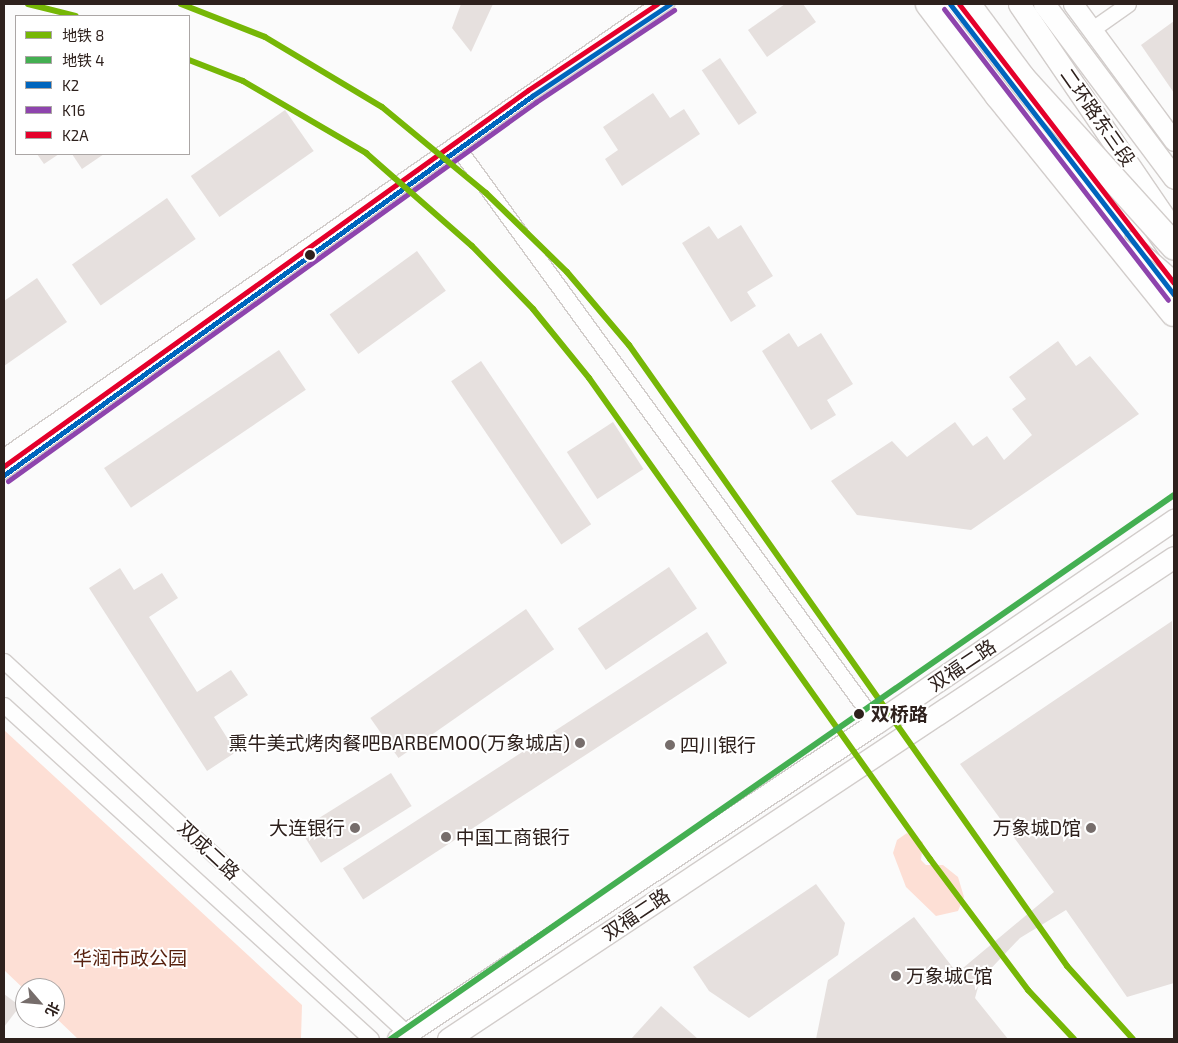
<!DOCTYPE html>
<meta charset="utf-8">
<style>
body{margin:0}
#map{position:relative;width:1178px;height:1043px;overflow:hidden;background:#fbfbfb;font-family:"Exo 2","Noto Sans SC",sans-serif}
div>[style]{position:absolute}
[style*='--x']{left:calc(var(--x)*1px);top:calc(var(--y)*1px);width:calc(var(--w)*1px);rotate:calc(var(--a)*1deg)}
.green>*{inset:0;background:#fddfd5}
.building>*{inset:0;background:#e6e0de;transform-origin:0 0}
.roads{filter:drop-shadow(1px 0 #d2cdcb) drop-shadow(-1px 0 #d2cdcb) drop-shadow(0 1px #d2cdcb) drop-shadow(0 -1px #d2cdcb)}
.service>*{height:8px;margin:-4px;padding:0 4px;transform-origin:4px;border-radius:4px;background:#fefefe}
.minor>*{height:15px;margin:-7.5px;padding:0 7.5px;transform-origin:7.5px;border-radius:7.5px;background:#fefefe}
.tertiary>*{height:19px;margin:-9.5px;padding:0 9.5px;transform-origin:9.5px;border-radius:9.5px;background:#fefefe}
.secondary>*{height:21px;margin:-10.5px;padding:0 10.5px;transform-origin:10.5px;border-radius:10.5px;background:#fefefe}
.trunk>*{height:26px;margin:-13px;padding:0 13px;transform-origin:13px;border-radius:13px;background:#fefefe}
.bridges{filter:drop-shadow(1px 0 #d2cdcb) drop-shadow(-1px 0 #d2cdcb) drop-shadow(0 1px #d2cdcb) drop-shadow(0 -1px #d2cdcb)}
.service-bridge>*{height:8px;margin:-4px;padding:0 4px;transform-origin:4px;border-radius:4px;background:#fefefe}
.trunk-bridge>*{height:26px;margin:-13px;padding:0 13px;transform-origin:13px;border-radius:13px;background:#fefefe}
.bus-1>*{height:5px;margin:-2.5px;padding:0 2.5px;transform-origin:2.5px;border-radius:2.5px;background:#0065bd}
.bus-2>*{height:5px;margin:-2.5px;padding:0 2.5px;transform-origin:2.5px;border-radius:2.5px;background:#8e44ad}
.bus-3>*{height:5px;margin:-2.5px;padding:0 2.5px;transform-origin:2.5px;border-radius:2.5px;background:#e4002b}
.metro-1>*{height:6px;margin:-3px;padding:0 3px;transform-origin:3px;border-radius:3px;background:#76b706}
.metro-2>*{height:6px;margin:-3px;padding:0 3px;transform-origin:3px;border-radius:3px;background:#44af52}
.dots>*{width:14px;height:14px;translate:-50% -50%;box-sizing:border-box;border:2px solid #fff;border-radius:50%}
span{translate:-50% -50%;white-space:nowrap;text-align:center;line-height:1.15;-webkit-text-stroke:4px #fff;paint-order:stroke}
.street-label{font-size:19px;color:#2e211d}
.stop-label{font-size:19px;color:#2e211d;font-weight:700}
.left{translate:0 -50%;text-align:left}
.poi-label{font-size:19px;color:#2e211d}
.right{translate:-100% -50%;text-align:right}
.park-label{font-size:19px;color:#58220f}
.frame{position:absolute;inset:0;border:5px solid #2e211d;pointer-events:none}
.legend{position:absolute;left:15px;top:15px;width:175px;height:140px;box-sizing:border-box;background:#fff;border:1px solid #aba6a5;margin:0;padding:6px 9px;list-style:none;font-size:15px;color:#2e211d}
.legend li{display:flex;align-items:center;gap:10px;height:25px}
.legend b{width:25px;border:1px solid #aba6a5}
.north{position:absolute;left:15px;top:978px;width:50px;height:50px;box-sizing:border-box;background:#fff;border:1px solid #aba6a5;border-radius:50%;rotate:117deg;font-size:14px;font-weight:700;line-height:20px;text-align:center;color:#2e211d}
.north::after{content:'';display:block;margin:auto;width:18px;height:22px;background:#766d6b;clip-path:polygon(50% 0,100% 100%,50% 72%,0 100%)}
</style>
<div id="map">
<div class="green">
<div style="clip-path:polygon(4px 730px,302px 1005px,301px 1039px,78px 1039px,55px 1017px,55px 988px,25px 990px,4px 970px)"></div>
<div style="clip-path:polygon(907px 833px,923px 842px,921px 860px,926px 865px,943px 865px,958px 877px,964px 897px,958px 911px,936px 916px,906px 887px,893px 853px,897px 840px)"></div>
</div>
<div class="building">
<div style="clip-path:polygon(461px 4px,493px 4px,471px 52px,452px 28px)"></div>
<div style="clip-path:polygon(785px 4px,803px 4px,816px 22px,767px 57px,748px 30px)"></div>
<div style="clip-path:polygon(1174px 21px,1174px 93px,1141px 45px)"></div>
<div style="left:720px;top:58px;width:66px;height:22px;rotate:56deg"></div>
<div style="clip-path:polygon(653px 93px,670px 118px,684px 109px,700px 134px,622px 186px,605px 159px,618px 150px,603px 127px)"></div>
<div style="left:285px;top:110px;width:50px;height:115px;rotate:55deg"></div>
<div style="clip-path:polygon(37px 154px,59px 154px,44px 164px)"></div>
<div style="clip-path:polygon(72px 154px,104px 154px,82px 169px)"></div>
<div style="left:167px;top:198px;width:50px;height:116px;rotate:55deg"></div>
<div style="clip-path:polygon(741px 225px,773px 276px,747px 292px,756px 306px,731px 322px,682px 243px,709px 226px,718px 239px)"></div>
<div style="left:417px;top:251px;width:49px;height:108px;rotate:54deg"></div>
<div style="clip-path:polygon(37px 278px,67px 322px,4px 366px,4px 301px)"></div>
<div style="clip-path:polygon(789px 333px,798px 347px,821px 333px,853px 384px,827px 400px,836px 415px,811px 430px,762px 351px)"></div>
<div style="clip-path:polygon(1058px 341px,1076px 366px,1090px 356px,1139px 414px,971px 530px,857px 515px,831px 481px,892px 441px,907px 457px,955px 422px,973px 446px,987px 436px,1004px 460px,1032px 435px,1012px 409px,1026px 399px,1009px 377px)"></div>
<div style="left:279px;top:350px;width:48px;height:211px;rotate:56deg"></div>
<div style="left:481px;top:361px;width:197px;height:36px;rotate:56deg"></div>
<div style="left:613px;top:422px;width:56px;height:55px;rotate:57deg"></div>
<div style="left:669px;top:567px;width:50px;height:110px;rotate:56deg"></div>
<div style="clip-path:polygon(120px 568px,134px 590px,162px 573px,178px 598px,149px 617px,197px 692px,231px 670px,248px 695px,214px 717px,236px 752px,207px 771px,89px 588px)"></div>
<div style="left:526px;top:609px;width:49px;height:190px;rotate:55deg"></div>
<div style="clip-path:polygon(1172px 621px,1174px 983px,1127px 997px,1066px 910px,1020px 938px,980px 980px,975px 998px,1008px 1039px,816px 1039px,828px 980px,914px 917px,957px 973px,1054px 892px,960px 764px)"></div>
<div style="left:707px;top:632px;width:37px;height:434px;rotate:57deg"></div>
<div style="left:391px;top:773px;width:39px;height:107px;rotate:58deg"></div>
<div style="clip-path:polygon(816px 884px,845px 923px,838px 955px,749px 1018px,709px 991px,693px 967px)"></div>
<div style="clip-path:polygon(4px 994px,20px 1006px,4px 1027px)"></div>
<div style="clip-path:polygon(661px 1006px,698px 1039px,631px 1039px)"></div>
</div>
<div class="roads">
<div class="service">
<div style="--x:950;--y:4;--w:18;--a:49"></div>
<div style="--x:1024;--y:98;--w:86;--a:52.6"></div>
</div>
<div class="minor">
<div style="--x:1091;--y:30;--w:45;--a:-35.1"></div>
<div style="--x:455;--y:144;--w:716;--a:53.98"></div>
<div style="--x:4;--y:456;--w:795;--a:-34.65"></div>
<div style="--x:4;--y:661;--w:557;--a:42.74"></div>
<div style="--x:4;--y:705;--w:496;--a:42.3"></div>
</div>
<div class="tertiary">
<div style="--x:1073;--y:4;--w:170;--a:53.6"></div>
<div style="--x:1079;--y:156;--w:168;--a:55.6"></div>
</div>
<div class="secondary">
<div style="--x:1019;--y:4;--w:275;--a:55.7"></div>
<div style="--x:1044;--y:4;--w:217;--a:53.2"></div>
<div style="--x:398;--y:1039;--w:573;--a:-33.47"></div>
<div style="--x:876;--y:723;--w:361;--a:-34.3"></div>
<div style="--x:448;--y:1039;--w:871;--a:-33.58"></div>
</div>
<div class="trunk">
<div style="--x:929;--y:4;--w:114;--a:52.8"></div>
<div style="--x:998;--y:95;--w:280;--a:51.1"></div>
</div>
</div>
<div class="bridges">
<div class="service-bridge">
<div style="--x:1130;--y:236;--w:58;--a:40.8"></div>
<div style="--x:4;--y:475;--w:650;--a:-35.67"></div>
<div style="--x:532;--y:96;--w:166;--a:-33.7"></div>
</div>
<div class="trunk-bridge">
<div style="--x:967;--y:4;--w:92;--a:53.4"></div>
<div style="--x:1022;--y:78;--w:227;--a:47.9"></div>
</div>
</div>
<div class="bus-1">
<div style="--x:950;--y:4;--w:367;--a:52.4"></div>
<div style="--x:4;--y:475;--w:650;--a:-35.67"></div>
<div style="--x:532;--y:96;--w:166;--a:-33.7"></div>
</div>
<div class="bus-2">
<div style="--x:944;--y:9;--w:367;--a:52.4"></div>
<div style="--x:8;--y:481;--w:650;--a:-35.67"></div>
<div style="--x:536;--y:102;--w:166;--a:-33.7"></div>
</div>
<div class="bus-3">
<div style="--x:959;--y:4;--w:352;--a:52.4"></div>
<div style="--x:4;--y:466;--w:645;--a:-35.66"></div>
<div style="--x:528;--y:90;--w:155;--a:-33.7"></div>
</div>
<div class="metro-1">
<div style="--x:28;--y:4;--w:49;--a:14"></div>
<div style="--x:181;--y:4;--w:90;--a:21.4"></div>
<div style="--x:265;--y:37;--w:136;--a:30.9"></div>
<div style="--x:382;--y:107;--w:135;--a:39.6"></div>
<div style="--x:486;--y:193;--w:113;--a:44.3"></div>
<div style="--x:567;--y:272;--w:96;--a:49.7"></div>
<div style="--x:629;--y:345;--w:760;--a:54.8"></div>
<div style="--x:1067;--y:966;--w:98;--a:47.9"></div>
<div style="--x:189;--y:60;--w:58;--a:21.3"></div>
<div style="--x:243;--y:81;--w:143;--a:30.3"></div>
<div style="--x:366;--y:153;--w:141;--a:41.3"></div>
<div style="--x:472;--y:246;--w:88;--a:45.9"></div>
<div style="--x:533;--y:309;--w:89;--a:50.9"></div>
<div style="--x:589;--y:378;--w:590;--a:54.67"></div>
<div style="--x:930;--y:859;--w:164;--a:53.2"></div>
<div style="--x:1028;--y:990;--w:67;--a:46.8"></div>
</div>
<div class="metro-2">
<div style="--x:391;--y:1039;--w:953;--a:-34.79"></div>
</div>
<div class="dots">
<div style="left:310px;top:255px;background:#2e211d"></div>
<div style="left:859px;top:714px;background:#2e211d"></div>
<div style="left:580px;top:743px;background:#766d6b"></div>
<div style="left:670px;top:745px;background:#766d6b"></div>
<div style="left:355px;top:828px;background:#766d6b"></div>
<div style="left:1091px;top:828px;background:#766d6b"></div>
<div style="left:446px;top:837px;background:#766d6b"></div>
<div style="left:896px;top:976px;background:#766d6b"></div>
</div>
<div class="street-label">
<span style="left:1098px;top:117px;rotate:55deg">二环路东三段</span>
<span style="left:962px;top:665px;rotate:-34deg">双福二路</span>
<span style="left:209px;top:850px;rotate:43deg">双成二路</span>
<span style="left:636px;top:914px;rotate:-34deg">双福二路</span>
</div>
<div class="stop-label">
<span class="left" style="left:871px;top:714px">双桥路</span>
</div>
<div class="poi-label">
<span class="right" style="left:570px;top:743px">熏牛美式烤肉餐吧BARBEMOO(万象城店)</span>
<span class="left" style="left:680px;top:745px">四川银行</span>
<span class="right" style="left:345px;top:828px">大连银行</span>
<span class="right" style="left:1081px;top:828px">万象城D馆</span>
<span class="left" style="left:456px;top:837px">中国工商银行</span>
<span class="left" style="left:906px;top:976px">万象城C馆</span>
</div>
<div class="park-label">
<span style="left:130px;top:958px">华润市政公园</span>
</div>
<div class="frame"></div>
<ul class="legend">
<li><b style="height:6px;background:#76b706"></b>地铁 8</li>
<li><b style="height:6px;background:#44af52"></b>地铁 4</li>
<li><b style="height:6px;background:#0065bd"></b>K2</li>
<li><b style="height:6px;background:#8e44ad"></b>K16</li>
<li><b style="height:6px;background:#e4002b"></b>K2A</li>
</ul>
<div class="north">北</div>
</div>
